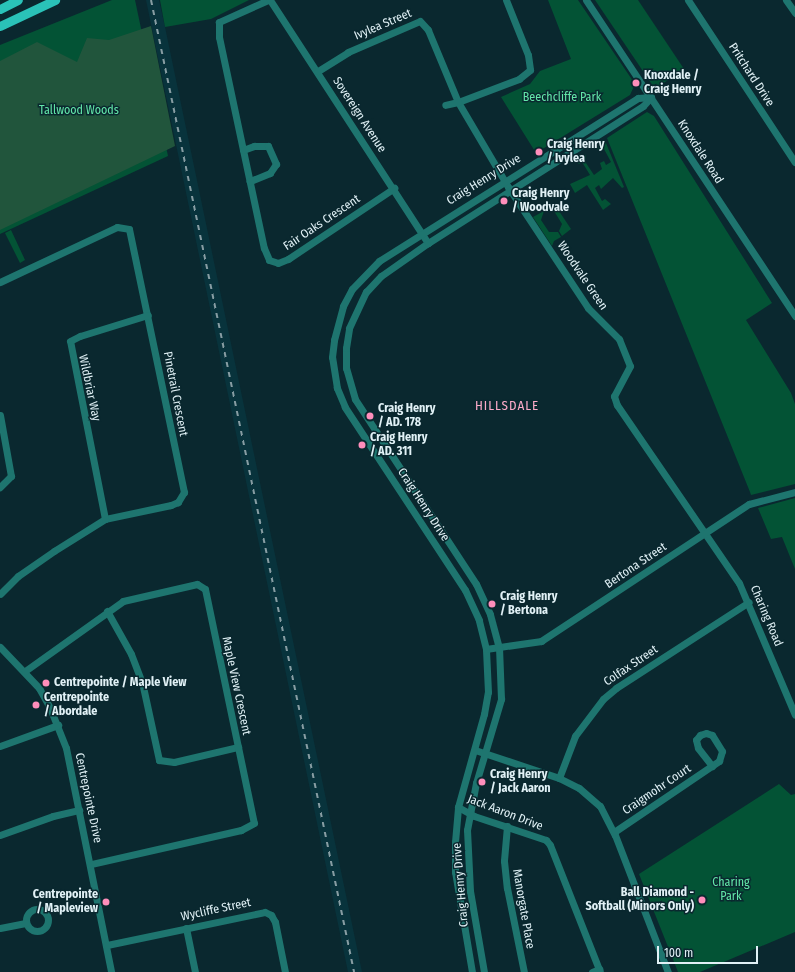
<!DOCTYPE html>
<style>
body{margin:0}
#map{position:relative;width:795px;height:972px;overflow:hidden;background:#0a282f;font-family:"Fira Sans Condensed",sans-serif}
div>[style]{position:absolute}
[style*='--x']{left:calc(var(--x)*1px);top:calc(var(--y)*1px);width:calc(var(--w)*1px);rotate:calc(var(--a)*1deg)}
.built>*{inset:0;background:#08333c}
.green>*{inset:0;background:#035335}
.forest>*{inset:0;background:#21553c}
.minor>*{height:7px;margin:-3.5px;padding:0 3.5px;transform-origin:3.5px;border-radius:3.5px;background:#1e756f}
.minor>.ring{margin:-3.5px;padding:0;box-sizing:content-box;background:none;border:7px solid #1e756f;border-radius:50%}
.major>*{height:9px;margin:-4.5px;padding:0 4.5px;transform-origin:4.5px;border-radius:4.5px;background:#2ac2b8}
.rail>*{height:2px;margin-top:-1px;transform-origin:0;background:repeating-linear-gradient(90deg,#879da3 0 5px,transparent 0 10px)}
.dots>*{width:11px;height:11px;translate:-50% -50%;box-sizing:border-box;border:2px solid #0a282f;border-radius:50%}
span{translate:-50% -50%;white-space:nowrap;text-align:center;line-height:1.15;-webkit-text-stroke:3px #0a282f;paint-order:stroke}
.street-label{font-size:12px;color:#e1f1f6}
.poi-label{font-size:12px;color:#e1f1f6;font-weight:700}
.left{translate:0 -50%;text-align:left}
.right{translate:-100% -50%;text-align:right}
.park-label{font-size:12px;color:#63e7a9}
.neighbourhood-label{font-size:13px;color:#fbabc8;letter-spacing:1px}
.scale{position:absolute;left:657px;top:946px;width:101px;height:18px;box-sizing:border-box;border:2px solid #e1f1f6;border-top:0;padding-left:5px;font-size:12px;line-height:14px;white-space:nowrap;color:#e1f1f6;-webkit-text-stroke:3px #0a282f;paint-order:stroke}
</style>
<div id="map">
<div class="built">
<div style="clip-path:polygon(146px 0,159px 0,165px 27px,362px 972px,348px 972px)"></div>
</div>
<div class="green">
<div style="clip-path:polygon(112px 0,135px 0,168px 156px,0 234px,0 45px)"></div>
<div style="clip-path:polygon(160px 0,249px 0,211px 19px,165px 27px)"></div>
<div style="clip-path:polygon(548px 0,578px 0,635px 84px,630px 95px,536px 153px,501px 97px,530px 84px,540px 71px,571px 59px)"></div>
<div style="clip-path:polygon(595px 0,638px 0,684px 69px,655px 89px)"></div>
<div style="clip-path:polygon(647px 112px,654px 116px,772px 303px,746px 320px,791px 393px,795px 404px,795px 484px,751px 495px,750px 492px,607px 138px)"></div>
<div style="clip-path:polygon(606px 143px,624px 187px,622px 188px,613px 178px,601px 189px,599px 185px,595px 188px,602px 201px,605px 199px,611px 204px,603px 210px,587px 185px,575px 193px,570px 184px,590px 175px,582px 162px,579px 164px,576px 161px,586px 155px,586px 163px,594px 175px,602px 169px,600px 163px,604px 161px,606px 165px,611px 162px,604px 149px,600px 151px,596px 149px)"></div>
<div style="clip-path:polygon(557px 208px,571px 229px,562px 236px,559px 231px,562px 224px,554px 211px,546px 212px,545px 209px)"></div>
<div style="clip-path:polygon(544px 211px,541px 220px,549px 232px,558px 232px,561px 237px,554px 241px,552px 246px,533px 217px)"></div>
<div style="clip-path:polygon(11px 230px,25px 260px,20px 263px,5px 233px)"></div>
<div style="clip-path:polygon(795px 498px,795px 569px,782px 537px,771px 539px,758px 508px)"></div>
<div style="clip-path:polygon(779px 784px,791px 795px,795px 794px,795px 932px,700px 972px,678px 972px,639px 874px)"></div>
</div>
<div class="forest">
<div style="clip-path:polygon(151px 26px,175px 146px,0 230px,0 61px,37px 42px,77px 62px,87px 38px,109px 40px)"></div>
</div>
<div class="minor">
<div style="--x:268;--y:0;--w:54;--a:155.8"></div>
<div style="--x:219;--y:22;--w:15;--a:90"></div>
<div style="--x:219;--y:37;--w:216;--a:78"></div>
<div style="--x:264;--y:248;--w:13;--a:67"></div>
<div style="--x:269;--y:260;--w:9;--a:18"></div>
<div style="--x:278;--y:263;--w:11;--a:-22"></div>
<div style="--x:288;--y:259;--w:128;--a:-33.8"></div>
<div style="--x:270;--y:0;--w:290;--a:57"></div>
<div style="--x:506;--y:0;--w:59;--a:68.2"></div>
<div style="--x:528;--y:55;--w:15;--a:82"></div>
<div style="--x:530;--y:70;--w:14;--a:141"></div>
<div style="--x:519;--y:79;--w:65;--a:159.3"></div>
<div style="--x:458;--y:102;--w:99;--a:59.5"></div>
<div style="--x:508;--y:187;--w:145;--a:56.5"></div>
<div style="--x:588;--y:308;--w:44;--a:45"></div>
<div style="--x:619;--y:339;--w:29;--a:68"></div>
<div style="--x:630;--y:366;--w:34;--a:118"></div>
<div style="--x:614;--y:396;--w:9;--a:72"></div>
<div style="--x:617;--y:405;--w:216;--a:55.6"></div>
<div style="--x:739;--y:583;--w:143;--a:67"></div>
<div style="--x:586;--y:0;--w:379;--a:56.5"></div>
<div style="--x:688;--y:0;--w:194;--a:56.6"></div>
<div style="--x:786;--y:0;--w:16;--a:55"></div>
<div style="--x:318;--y:71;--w:36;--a:-32"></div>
<div style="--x:348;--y:52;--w:78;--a:-23.3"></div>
<div style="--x:420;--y:21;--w:12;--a:48"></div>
<div style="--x:428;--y:30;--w:78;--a:67.4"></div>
<div style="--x:458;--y:102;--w:13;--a:167"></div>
<div style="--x:243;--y:150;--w:12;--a:-20"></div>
<div style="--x:254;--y:146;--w:14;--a:0"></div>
<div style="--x:268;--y:146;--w:20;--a:66"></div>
<div style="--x:276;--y:164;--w:11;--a:124"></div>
<div style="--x:270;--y:173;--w:22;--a:158"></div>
<div style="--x:0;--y:282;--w:129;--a:-25.2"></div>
<div style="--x:117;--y:227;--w:12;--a:9"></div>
<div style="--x:129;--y:229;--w:269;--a:78.2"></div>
<div style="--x:184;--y:492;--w:12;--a:121"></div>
<div style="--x:178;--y:502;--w:8;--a:157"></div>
<div style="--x:171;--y:505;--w:67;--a:168"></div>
<div style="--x:105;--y:519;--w:60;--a:147.9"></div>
<div style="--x:54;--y:551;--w:44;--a:145.2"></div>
<div style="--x:18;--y:576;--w:25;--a:135"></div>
<div style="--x:0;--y:415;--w:62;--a:79.8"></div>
<div style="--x:11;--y:476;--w:16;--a:135"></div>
<div style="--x:105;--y:519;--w:181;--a:-101.1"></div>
<div style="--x:70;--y:341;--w:11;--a:-27"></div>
<div style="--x:80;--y:336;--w:71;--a:-17.2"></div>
<div style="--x:107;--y:611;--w:49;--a:60.8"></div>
<div style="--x:131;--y:654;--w:30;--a:69"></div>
<div style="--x:142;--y:682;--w:80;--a:77.7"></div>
<div style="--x:159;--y:760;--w:15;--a:8"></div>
<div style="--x:174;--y:762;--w:66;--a:-13.2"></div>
<div style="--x:0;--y:647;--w:57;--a:46.4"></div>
<div style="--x:39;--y:688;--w:23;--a:61"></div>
<div style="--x:50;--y:708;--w:43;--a:68.2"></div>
<div style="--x:66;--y:748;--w:228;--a:78.6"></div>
<div style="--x:486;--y:649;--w:56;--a:-8.3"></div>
<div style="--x:541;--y:641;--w:249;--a:-33.4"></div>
<div style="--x:749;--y:504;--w:48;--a:-14.6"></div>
<div style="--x:25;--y:671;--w:120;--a:-35.5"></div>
<div style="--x:123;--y:601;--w:76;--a:-12.9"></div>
<div style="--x:197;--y:584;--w:9;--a:32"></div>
<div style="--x:205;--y:589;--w:239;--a:78.2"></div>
<div style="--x:254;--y:823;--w:15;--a:152"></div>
<div style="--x:241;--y:830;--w:154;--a:167.2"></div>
<div style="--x:0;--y:746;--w:62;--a:-19.9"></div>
<div style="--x:475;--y:750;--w:89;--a:18.4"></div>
<div style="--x:559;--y:778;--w:22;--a:27"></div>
<div style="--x:579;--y:788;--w:28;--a:41"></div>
<div style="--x:600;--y:806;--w:33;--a:63"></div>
<div style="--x:615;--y:835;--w:147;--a:68.9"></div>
<div style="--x:559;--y:778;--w:45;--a:-69.1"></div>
<div style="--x:575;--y:736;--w:46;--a:-52.9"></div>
<div style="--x:603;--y:699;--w:17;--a:-40"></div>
<div style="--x:616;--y:688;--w:158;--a:-32.9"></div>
<div style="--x:458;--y:807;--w:18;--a:29"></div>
<div style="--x:474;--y:816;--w:76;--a:18.4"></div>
<div style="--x:546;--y:840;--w:6;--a:51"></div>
<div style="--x:550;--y:845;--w:136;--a:68.5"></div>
<div style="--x:507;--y:826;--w:35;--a:95"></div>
<div style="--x:504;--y:861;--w:27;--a:84"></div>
<div style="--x:507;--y:888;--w:86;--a:78.6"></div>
<div style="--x:614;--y:832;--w:127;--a:-34.1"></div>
<div style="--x:719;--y:761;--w:10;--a:-73"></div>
<div style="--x:722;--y:751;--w:19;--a:-122"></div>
<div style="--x:712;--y:735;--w:6;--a:-162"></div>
<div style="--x:706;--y:733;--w:6;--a:162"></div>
<div style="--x:700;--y:735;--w:6;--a:129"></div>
<div style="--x:696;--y:740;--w:8;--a:76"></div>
<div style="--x:698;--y:748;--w:23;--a:52"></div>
<div style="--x:0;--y:835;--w:56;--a:-19.7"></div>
<div style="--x:53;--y:816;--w:27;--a:-13"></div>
<div class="ring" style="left:26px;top:909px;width:15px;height:15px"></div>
<div style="--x:0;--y:928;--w:26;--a:-11"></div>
<div style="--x:186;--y:928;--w:45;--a:78.4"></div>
<div style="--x:107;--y:945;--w:161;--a:-11.8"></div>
<div style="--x:265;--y:912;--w:7;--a:27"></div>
<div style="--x:271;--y:915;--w:8;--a:60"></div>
<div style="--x:275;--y:922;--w:51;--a:78.7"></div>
<div style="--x:472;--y:972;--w:101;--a:-99.6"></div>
<div style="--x:455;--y:872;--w:30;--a:-90"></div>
<div style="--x:455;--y:842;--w:35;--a:-85"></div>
<div style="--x:458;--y:807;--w:97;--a:-74.4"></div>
<div style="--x:484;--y:714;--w:22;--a:-80"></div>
<div style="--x:488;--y:692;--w:43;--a:-92.7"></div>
<div style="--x:486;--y:649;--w:30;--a:-104"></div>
<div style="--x:479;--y:620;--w:33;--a:-115"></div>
<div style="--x:465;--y:590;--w:219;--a:-123.3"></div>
<div style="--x:345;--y:407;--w:21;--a:-113"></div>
<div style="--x:337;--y:388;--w:31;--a:-99"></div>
<div style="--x:332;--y:357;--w:17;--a:-83"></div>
<div style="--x:334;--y:340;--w:35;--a:-75"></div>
<div style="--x:343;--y:306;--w:19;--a:-62"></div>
<div style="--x:352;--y:289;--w:39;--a:-46"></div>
<div style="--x:379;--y:261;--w:306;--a:-32.2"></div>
<div style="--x:638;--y:98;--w:13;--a:-4"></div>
<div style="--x:484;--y:972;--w:82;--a:-99.8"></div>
<div style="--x:470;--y:891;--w:61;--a:-92.8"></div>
<div style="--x:467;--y:830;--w:48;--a:-79.2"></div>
<div style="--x:476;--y:783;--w:88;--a:-73.4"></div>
<div style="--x:501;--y:699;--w:51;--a:-92.2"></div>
<div style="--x:499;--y:648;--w:35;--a:-105"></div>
<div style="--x:490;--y:614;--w:33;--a:-115"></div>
<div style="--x:476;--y:584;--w:221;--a:-123.2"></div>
<div style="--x:355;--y:399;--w:32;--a:-106"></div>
<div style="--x:346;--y:368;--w:20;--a:-90"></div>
<div style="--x:346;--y:348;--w:20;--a:-81"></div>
<div style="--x:349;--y:328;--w:40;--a:-65"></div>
<div style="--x:366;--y:292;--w:22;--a:-47"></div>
<div style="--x:381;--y:276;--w:57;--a:-35.1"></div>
<div style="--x:428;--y:243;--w:255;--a:-32.5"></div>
<div style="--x:643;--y:106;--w:12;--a:-48"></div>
<div style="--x:592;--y:972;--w:8;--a:-23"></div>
</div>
<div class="major">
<div style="--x:0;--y:9;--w:20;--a:-27"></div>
<div style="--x:0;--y:26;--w:61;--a:-25.3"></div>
</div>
<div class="rail">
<div style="--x:151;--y:0;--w:993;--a:78.2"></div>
</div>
<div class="dots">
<div style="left:636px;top:83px;background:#ff8ebb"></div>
<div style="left:539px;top:152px;background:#ff8ebb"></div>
<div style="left:504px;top:201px;background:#ff8ebb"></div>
<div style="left:370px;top:416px;background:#ff8ebb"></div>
<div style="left:362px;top:445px;background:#ff8ebb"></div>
<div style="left:492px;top:604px;background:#ff8ebb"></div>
<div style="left:46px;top:683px;background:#ff8ebb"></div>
<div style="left:36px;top:705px;background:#ff8ebb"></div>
<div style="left:482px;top:782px;background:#ff8ebb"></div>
<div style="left:702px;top:900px;background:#ff8ebb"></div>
<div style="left:106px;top:902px;background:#ff8ebb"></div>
</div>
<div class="street-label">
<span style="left:383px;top:25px;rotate:-23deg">Ivylea Street</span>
<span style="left:751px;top:75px;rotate:57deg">Pritchard Drive</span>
<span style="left:359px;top:115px;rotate:57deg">Sovereign Avenue</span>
<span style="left:700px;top:152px;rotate:57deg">Knoxdale Road</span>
<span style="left:484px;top:180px;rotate:-32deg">Craig Henry Drive</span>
<span style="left:322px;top:223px;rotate:-34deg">Fair Oaks Crescent</span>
<span style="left:582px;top:276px;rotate:56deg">Woodvale Green</span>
<span style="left:89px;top:388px;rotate:78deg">Wildbriar Way</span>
<span style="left:175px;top:394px;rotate:79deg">Pinetrail Crescent</span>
<span style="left:423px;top:505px;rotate:57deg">Craig Henry Drive</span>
<span style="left:636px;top:566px;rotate:-34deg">Bertona Street</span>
<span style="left:766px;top:616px;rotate:67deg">Charing Road</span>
<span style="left:631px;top:666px;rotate:-34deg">Colfax Street</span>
<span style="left:236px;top:686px;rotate:78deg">Maple View Crescent</span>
<span style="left:657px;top:790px;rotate:-34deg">Craigmohr Court</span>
<span style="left:88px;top:798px;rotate:78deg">Centrepointe Drive</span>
<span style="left:505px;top:813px;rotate:21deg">Jack Aaron Drive</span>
<span style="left:461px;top:885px;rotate:-95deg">Craig Henry Drive</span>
<span style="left:523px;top:909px;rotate:80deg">Manorgate Place</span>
<span style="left:216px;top:910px;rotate:-12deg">Wycliffe Street</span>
</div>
<div class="poi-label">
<span class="left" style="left:644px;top:83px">Knoxdale /<br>Craig Henry</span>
<span class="left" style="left:547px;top:152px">Craig Henry<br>/ Ivylea</span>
<span class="left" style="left:512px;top:201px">Craig Henry<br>/ Woodvale</span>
<span class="left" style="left:378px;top:416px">Craig Henry<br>/ AD. 178</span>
<span class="left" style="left:370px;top:445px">Craig Henry<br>/ AD. 311</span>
<span class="left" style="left:500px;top:604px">Craig Henry<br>/ Bertona</span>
<span class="left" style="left:54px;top:683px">Centrepointe / Maple View</span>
<span class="left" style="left:44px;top:705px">Centrepointe<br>/ Abordale</span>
<span class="left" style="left:490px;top:782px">Craig Henry<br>/ Jack Aaron</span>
<span class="right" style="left:694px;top:900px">Ball Diamond -<br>Softball (Minors Only)</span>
<span class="right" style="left:98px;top:902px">Centrepointe<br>/ Mapleview</span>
</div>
<div class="park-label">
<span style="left:562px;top:98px">Beechcliffe Park</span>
<span style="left:79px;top:111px">Tallwood Woods</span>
<span style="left:731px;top:890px">Charing<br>Park</span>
</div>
<div class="neighbourhood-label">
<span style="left:507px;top:406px">HILLSDALE</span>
</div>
<div class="scale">100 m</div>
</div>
